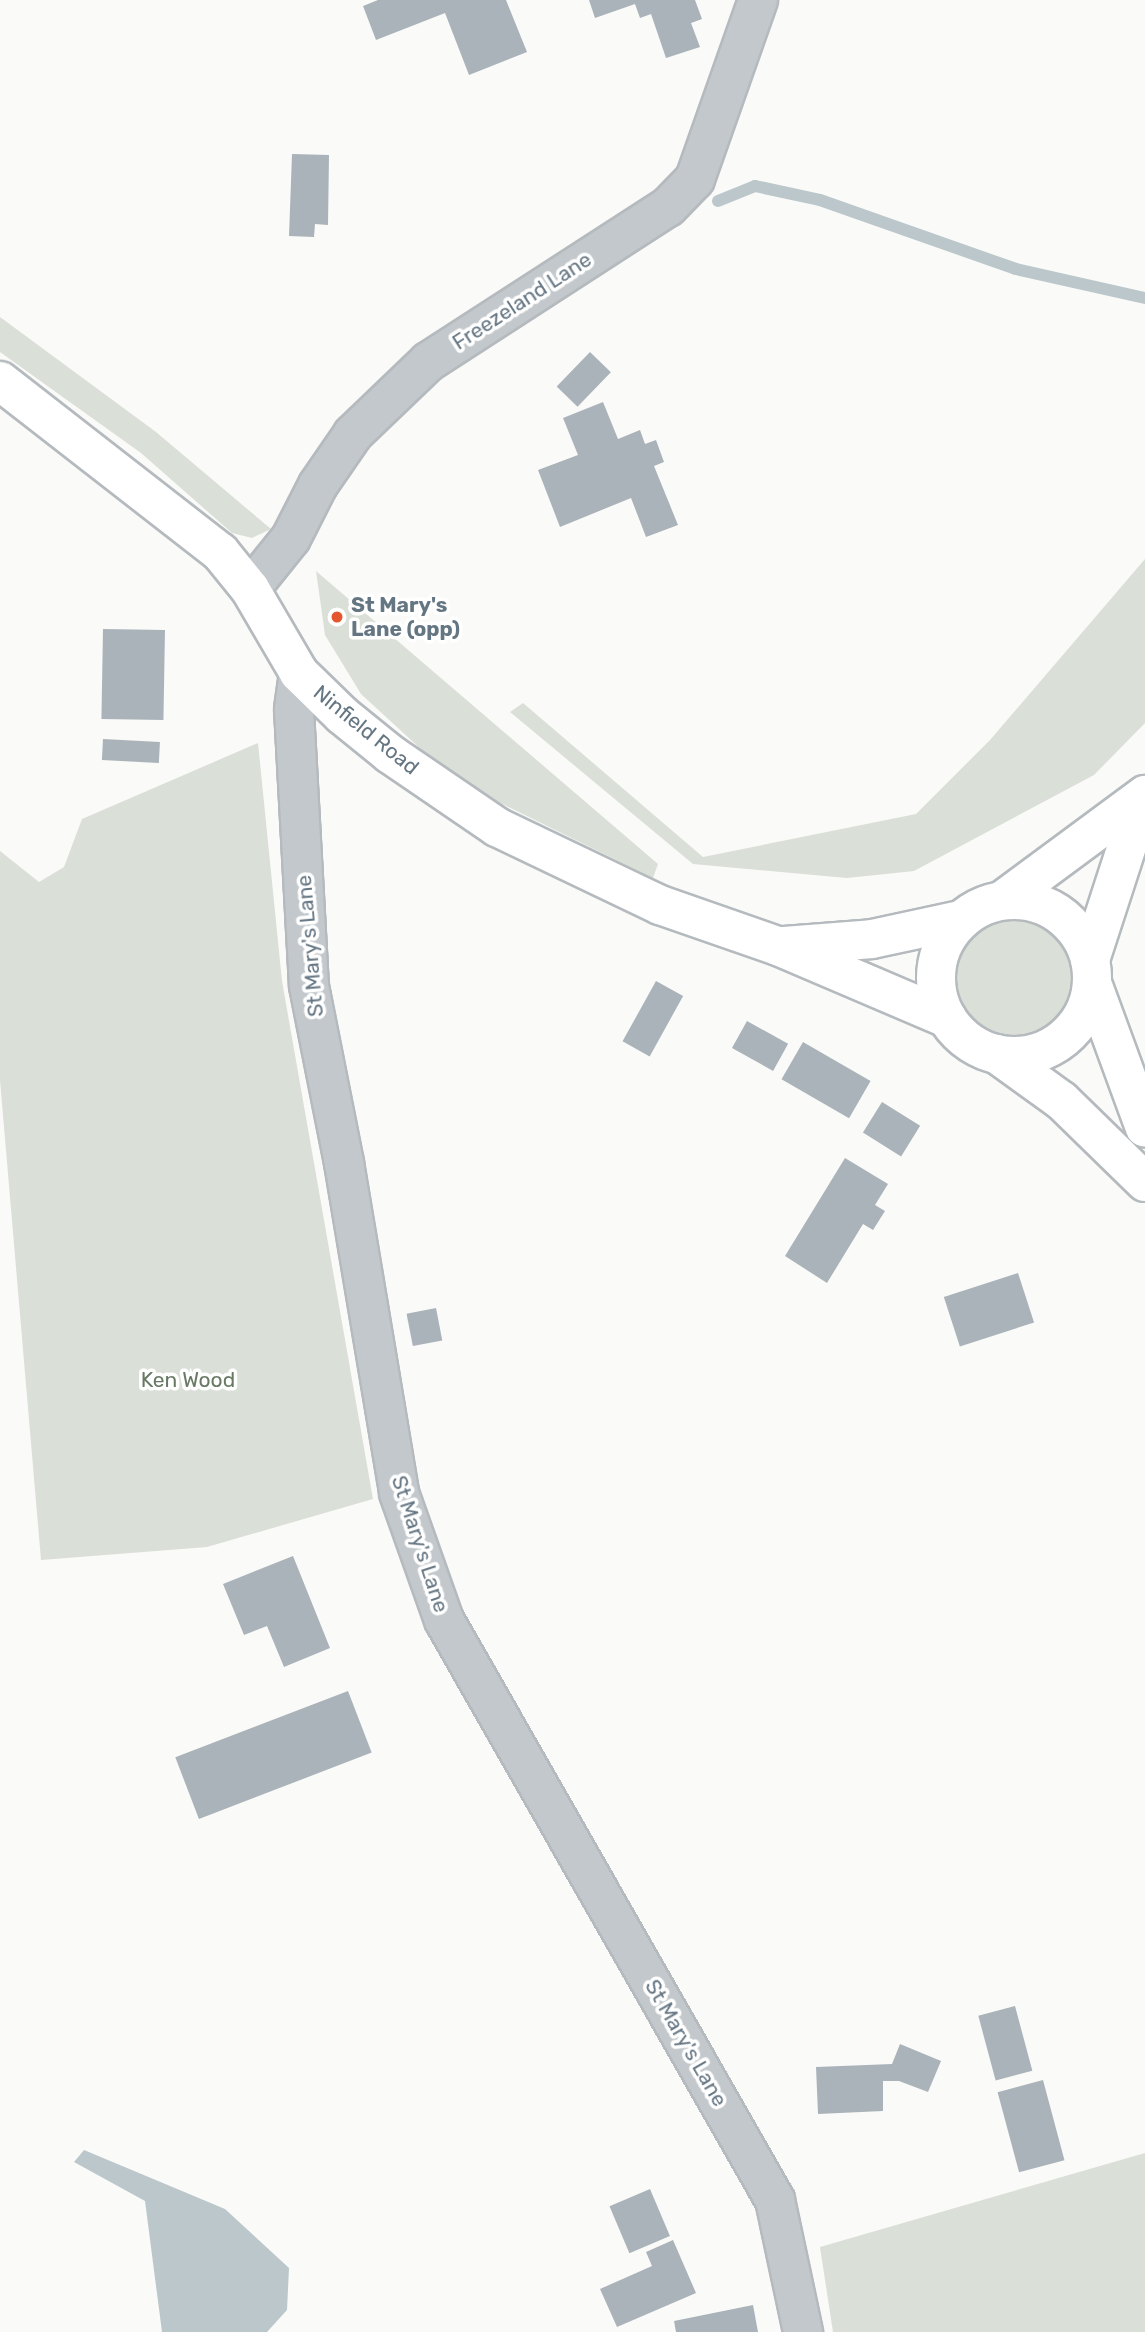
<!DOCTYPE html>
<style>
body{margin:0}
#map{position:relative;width:1145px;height:2332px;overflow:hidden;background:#fafaf8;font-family:Rubik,sans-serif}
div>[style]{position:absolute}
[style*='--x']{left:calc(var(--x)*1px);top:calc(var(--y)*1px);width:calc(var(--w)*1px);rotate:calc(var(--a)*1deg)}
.green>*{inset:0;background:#dadfd7}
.round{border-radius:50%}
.water>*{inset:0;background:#bbc7cb}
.stream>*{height:12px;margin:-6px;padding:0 6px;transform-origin:6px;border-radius:6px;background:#bbc7cb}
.building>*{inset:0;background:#aab3b9;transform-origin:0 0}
.roads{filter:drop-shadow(2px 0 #b5babe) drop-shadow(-2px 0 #b5babe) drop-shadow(0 2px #b5babe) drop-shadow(0 -2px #b5babe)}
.minor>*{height:38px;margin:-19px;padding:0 19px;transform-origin:19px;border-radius:19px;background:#c3c8cc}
.primary>*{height:38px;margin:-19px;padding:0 19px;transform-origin:19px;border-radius:19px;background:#fff}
.primary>.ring{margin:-19px;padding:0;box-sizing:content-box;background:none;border:38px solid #fff;border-radius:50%}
.dots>*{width:19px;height:19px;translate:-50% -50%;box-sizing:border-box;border:4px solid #fff;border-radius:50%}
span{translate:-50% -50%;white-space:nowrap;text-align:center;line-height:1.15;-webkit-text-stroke:7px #fff;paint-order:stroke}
.street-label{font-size:21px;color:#657683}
.poi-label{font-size:21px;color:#657683;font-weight:700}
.left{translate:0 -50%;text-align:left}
.park-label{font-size:21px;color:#687a64}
</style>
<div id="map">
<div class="green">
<div style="clip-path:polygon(0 317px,156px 432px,271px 529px,252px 538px,232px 533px,141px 453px,0 352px)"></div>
<div style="clip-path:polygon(1145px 559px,1145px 723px,1094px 775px,914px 871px,847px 878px,693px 864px,510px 712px,523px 703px,703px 857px,916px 814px,990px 740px)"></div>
<div style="clip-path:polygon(316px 571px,658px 864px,653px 878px,494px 800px,423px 751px,361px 694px,325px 635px)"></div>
<div style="clip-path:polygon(258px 743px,282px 981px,373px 1499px,207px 1547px,41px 1560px,0 1080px,0 851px,39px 882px,64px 867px,82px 819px)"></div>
<div class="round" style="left:954px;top:920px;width:118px;height:118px"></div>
<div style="clip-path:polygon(1145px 2153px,1145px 2332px,833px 2332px,820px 2247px)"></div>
</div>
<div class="water">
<div style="clip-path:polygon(84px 2150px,225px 2209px,289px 2268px,287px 2310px,267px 2332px,162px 2332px,145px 2201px,74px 2162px)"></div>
</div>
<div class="stream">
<div style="--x:718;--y:201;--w:40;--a:-22"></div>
<div style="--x:755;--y:186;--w:66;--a:12.2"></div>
<div style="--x:820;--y:200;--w:208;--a:19.4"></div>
<div style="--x:1016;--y:269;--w:132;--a:12.7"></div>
</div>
<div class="building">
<div style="clip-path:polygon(378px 0,506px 0,527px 52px,469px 75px,445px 13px,376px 40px,363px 6px)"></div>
<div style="clip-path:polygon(589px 0,695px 0,702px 19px,691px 23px,700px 47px,666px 58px,651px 14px,640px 18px,635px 4px,595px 18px)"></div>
<div style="clip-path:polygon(292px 154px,329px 155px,328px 225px,315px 224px,314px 237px,289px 236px)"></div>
<div style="left:590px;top:352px;width:29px;height:48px;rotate:44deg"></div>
<div style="clip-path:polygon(603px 402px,618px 439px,640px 430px,645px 444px,656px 440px,664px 462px,654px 466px,678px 525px,646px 537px,631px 498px,560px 527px,538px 470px,578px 455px,563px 418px)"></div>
<div style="left:103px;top:629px;width:62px;height:90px;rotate:1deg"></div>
<div style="left:103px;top:739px;width:57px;height:21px;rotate:3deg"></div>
<div style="left:656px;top:981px;width:31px;height:69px;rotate:29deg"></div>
<div style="left:747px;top:1021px;width:47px;height:31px;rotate:29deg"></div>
<div style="left:803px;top:1042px;width:78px;height:43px;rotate:30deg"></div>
<div style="left:882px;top:1102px;width:45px;height:36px;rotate:32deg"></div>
<div style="clip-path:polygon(845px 1158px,888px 1184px,875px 1205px,885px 1211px,873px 1230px,863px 1224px,827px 1283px,785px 1256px)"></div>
<div style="left:1018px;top:1273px;width:52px;height:78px;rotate:72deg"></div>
<div style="left:436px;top:1308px;width:33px;height:30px;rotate:79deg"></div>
<div style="clip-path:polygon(293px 1556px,330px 1648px,284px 1667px,267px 1626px,244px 1635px,223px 1584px)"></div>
<div style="left:348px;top:1691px;width:66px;height:185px;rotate:69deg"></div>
<div style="left:1015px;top:2006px;width:67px;height:38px;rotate:75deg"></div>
<div style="clip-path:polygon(900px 2044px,941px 2061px,928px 2092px,899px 2081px,883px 2081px,883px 2111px,818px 2114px,816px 2067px,892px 2064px)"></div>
<div style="left:1043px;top:2080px;width:83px;height:47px;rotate:75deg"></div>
<div style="left:650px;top:2189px;width:51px;height:44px;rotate:67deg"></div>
<div style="clip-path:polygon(673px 2240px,696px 2293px,617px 2327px,600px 2289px,652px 2266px,646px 2252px)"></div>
<div style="clip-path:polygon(753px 2305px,758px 2332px,676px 2332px,674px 2321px)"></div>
</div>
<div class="roads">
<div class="minor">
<div style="--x:250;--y:589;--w:65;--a:-51.2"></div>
<div style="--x:291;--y:538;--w:59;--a:-63"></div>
<div style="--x:318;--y:485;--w:62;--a:-55.5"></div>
<div style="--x:353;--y:434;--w:104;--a:-43.8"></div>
<div style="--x:428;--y:362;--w:286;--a:-32.9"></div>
<div style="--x:668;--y:207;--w:39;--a:-46"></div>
<div style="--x:695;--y:179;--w:190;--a:-70.6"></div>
<div style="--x:299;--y:673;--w:37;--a:98"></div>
<div style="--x:294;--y:710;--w:276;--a:86.9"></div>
<div style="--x:309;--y:986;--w:180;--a:78.8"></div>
<div style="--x:344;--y:1163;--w:335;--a:80.5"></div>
<div style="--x:399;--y:1493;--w:135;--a:70.5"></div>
<div style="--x:444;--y:1620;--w:668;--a:60.29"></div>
<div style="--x:775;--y:2200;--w:135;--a:78"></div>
</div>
<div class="primary">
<div style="--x:0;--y:381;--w:279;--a:37.9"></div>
<div style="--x:220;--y:552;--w:48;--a:51"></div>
<div style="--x:250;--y:589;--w:97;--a:59.7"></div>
<div style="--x:299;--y:673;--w:60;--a:44.3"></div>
<div style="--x:342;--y:715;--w:62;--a:39.1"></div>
<div style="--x:390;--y:754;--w:130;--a:34.3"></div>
<div style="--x:497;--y:827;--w:181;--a:25.6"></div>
<div style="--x:660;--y:905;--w:125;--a:19.2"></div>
<div style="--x:778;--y:946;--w:184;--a:23.1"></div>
<div style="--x:1003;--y:900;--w:177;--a:-36.5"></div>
<div class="ring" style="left:936px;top:900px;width:118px;height:118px"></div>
<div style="--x:784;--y:946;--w:88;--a:-4.5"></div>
<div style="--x:872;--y:939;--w:91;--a:-12.1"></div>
<div style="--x:1090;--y:960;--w:168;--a:-72"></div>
<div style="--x:1092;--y:983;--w:154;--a:69.9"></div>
<div style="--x:997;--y:1054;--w:80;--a:35.9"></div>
<div style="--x:1062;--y:1101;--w:116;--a:44.3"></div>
</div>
</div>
<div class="dots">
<div style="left:337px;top:617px;background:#e4572e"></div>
</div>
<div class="street-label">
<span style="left:522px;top:301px;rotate:-33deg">Freezeland Lane</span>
<span style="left:366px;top:730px;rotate:39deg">Ninfield Road</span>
<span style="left:310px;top:946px;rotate:-95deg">St Mary's Lane</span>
<span style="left:420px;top:1544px;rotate:72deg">St Mary's Lane</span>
<span style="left:686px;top:2043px;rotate:60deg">St Mary's Lane</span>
</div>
<div class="poi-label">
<span class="left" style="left:351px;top:617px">St Mary's<br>Lane (opp)</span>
</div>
<div class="park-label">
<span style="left:188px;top:1380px">Ken Wood</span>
</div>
</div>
